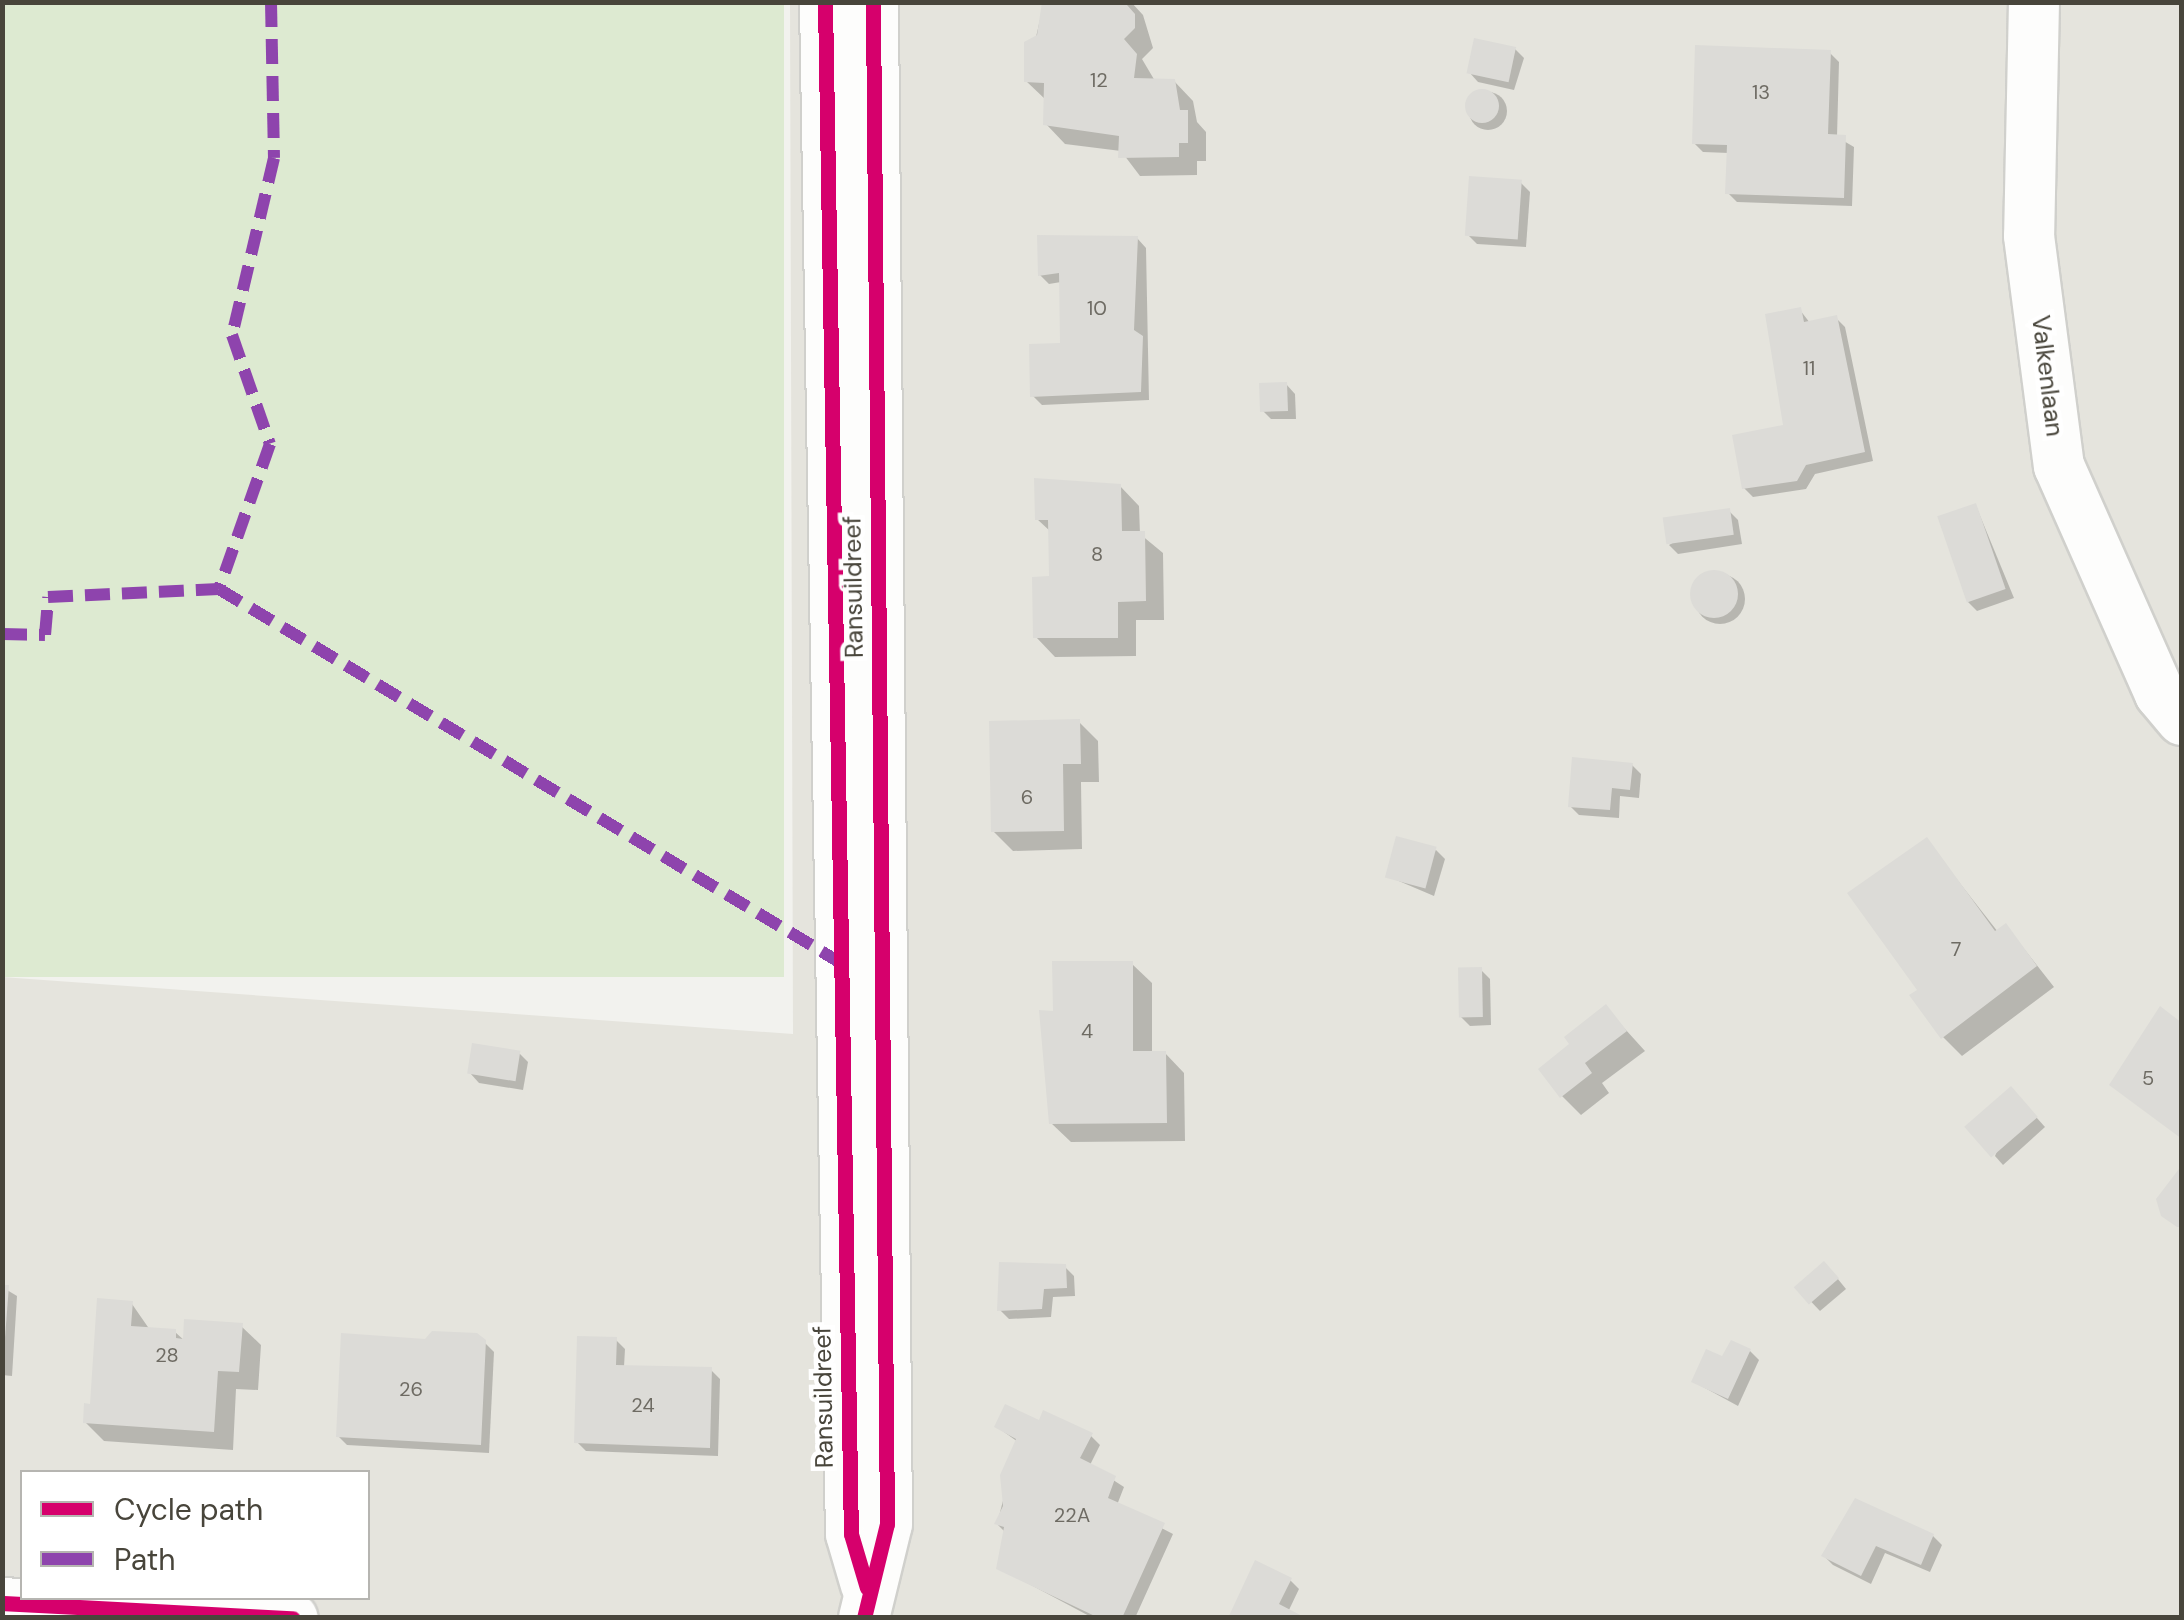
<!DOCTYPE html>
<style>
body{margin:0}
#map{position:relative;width:2184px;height:1620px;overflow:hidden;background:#f2f2ee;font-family:"DM Sans",sans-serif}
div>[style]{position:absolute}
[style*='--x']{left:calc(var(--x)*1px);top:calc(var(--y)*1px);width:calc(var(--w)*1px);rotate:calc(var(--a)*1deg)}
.residential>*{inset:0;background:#e5e4dd}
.green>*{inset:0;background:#ddead1;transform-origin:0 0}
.shadow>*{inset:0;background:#0003}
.round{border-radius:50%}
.building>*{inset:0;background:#dcdbd7;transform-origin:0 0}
.roads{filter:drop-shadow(2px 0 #d0d0cc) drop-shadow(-2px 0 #d0d0cc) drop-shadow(0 2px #d0d0cc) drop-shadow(0 -2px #d0d0cc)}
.street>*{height:50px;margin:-25px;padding:0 25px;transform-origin:25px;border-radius:25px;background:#fdfdfc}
.quiet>*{height:12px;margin-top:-6px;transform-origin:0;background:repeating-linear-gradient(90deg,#8e44ad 0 25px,transparent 0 37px)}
.cycleway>*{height:15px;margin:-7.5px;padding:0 7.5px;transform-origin:7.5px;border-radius:7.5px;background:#d6006c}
span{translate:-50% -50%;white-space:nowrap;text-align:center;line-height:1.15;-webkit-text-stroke:9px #fff;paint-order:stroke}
.number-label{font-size:20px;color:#6e6b63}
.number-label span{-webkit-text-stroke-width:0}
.street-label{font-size:25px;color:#48453b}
.frame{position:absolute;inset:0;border:5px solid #48453b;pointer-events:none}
.legend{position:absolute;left:20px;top:1470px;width:350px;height:130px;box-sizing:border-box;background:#fff;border:2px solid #b6b5b1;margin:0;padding:12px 18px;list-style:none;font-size:30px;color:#48453b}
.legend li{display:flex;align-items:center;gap:20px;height:50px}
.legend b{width:50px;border:2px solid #b6b5b1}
</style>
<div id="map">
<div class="residential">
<div style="clip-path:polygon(evenodd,790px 3px,2181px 3px,2181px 1617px,3px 1617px,2px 977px,793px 1034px,790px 3px,22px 1472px,368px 1472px,368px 1598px,22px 1598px,22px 1472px)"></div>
</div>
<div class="green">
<div style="left:2px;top:3px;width:782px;height:974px"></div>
</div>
<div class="shadow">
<div style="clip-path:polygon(1044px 2px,1131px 2px,1143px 15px,1153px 48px,1142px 59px,1155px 81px,1174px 81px,1193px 101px,1197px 122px,1206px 132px,1206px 161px,1197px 161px,1197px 175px,1140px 176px,1121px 151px,1065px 144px,1046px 124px,1046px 100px,1026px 81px)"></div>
<div style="clip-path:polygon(1515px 49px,1524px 58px,1514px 90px,1478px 82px,1469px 72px)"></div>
<div style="clip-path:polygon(1830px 53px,1839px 62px,1837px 137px,1854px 147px,1852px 206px,1737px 202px,1728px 193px,1729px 153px,1703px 152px,1694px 143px)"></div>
<div class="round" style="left:1469px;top:92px;width:38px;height:38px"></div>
<div style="clip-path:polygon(1521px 183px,1530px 192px,1526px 247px,1477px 244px,1468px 235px)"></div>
<div style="clip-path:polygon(1137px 238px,1146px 248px,1149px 400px,1042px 405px,1033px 396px,1063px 345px,1061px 282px,1049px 284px,1040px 275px)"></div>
<div style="clip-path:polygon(1800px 310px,1810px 323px,1836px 318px,1845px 327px,1873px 461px,1815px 474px,1806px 489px,1753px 497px,1744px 488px,1786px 427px)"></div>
<div style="clip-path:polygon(1286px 384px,1295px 394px,1296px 419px,1271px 419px,1262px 410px)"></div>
<div style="clip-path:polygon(1037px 480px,1120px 486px,1139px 506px,1140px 534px,1163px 553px,1164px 620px,1136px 620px,1136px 656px,1055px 657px,1036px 637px,1052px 579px,1051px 532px,1037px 519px)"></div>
<div style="clip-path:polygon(1976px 506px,2014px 598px,1977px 611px,1968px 602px)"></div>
<div style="clip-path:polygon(1729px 511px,1738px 520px,1742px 544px,1678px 554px,1669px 545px)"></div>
<div class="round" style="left:1695px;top:574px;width:50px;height:50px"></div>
<div style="clip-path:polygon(1079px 722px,1098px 741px,1099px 782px,1081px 782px,1082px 849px,1013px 851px,993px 831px)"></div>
<div style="clip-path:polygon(1632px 765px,1641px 774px,1639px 798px,1620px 796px,1619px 818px,1579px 815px,1570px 806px)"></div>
<div style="clip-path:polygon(1926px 840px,1998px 932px,2006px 926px,2054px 987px,1962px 1056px,1943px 1037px,1920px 990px)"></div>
<div style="clip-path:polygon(1436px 850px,1445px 859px,1434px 896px,1387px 876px)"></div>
<div style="clip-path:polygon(1132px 964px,1152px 983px,1152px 1054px,1165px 1053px,1184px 1073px,1185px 1141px,1071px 1142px,1051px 1123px,1056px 1013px)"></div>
<div style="clip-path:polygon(1481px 970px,1490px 979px,1491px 1025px,1470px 1026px,1461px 1017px)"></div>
<div style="clip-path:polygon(1606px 1008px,1645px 1051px,1602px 1083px,1609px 1093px,1581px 1115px,1562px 1096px,1572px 1045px)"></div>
<div style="clip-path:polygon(519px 1053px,528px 1062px,523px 1090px,479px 1083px,470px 1073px)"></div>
<div style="clip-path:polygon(2020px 1099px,2045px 1127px,2003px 1165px,1995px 1156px)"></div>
<div style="clip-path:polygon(1065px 1267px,1074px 1276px,1075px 1296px,1053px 1297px,1051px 1317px,1009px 1319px,1000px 1310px)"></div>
<div style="clip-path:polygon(1833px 1273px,1846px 1289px,1820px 1311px,1798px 1288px)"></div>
<div style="clip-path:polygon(2px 1287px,17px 1296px,12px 1376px,2px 1375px)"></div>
<div style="clip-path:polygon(132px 1304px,150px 1330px,175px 1332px,186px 1342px,241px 1326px,261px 1345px,258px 1390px,236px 1389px,233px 1450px,104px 1441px,85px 1422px)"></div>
<div style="clip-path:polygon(616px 1340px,625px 1349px,624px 1367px,711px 1370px,720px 1379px,718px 1456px,586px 1451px,577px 1442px)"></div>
<div style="clip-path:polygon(426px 1341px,484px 1342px,494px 1352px,489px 1453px,347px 1445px,338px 1436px)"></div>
<div style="clip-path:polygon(1750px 1351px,1759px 1360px,1738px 1406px,1694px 1382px,1723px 1359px)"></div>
<div style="clip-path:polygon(1040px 1423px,1091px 1436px,1100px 1445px,1090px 1465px,1124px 1487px,1117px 1505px,1173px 1534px,1135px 1618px,1093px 1618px,999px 1568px,1005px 1532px,997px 1524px,1018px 1442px,997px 1427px)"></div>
<div style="clip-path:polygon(1856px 1502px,1933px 1536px,1942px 1545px,1930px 1572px,1885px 1553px,1871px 1584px,1833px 1565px,1824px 1556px)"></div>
<div style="clip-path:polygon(1290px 1580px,1299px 1589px,1288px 1612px,1230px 1618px)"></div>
</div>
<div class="building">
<div style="clip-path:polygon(1042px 2px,1127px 5px,1135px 14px,1135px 28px,1124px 39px,1137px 54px,1134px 78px,1175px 79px,1180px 110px,1188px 110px,1188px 143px,1179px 143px,1179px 157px,1118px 158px,1119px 136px,1043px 125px,1044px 83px,1024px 82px,1024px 42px,1037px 35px)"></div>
<div style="left:1474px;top:38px;width:43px;height:36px;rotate:12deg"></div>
<div style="clip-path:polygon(1695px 45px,1831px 50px,1828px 134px,1846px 135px,1844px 198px,1725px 194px,1727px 145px,1692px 144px)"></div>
<div class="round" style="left:1465px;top:89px;width:34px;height:34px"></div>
<div style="left:1469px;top:176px;width:53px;height:60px;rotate:4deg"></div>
<div style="clip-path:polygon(1037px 235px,1138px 236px,1134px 330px,1143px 336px,1141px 392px,1030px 397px,1029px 344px,1060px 343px,1059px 273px,1038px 276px)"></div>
<div style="clip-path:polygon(1801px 307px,1804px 322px,1837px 315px,1865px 452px,1806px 465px,1797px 481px,1742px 489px,1732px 435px,1783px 425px,1765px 314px)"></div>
<div style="left:1287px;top:382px;width:29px;height:28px;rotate:88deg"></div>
<div style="clip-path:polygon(1034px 478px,1121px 484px,1122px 531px,1145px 531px,1146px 601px,1118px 602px,1118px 638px,1033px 638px,1032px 577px,1049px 576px,1048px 520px,1035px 520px)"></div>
<div style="left:1976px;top:503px;width:91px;height:41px;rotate:71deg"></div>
<div style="left:1730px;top:508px;width:27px;height:68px;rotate:82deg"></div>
<div class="round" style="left:1690px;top:570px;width:48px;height:48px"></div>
<div style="clip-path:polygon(1080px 719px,1081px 764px,1063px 764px,1064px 831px,991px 832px,989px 721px)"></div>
<div style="clip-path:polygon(1572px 757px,1633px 763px,1630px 790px,1612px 788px,1610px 810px,1568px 807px)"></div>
<div style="left:1396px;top:836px;width:42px;height:43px;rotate:15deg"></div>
<div style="clip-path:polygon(1927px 837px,1995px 931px,2006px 923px,2037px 966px,1941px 1039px,1909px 995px,1917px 990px,1847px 893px)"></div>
<div style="clip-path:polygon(1052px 961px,1133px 961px,1133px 1051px,1166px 1051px,1167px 1123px,1049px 1124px,1039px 1010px,1053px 1011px)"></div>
<div style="left:1482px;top:967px;width:50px;height:24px;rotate:89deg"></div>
<div style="clip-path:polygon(1606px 1004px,1627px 1031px,1585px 1063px,1592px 1073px,1560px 1098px,1538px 1069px,1569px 1044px,1564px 1037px)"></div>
<div style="clip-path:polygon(2160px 1006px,2182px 1023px,2182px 1139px,2109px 1085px)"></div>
<div style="left:472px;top:1043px;width:49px;height:31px;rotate:9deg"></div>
<div style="left:2011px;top:1086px;width:41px;height:62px;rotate:49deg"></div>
<div style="clip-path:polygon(2182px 1165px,2182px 1227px,2177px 1227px,2161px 1216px,2156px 1199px)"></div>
<div style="left:1824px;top:1261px;width:23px;height:40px;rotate:49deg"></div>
<div style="clip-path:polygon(999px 1262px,1066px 1264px,1067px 1288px,1044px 1289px,1042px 1309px,997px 1311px)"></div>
<div style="clip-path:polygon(2px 1285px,9px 1285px,5px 1338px,2px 1338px)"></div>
<div style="clip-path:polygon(97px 1298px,133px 1301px,131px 1326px,176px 1329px,176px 1338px,183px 1339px,184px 1319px,243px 1323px,239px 1372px,218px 1371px,214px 1432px,83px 1423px,84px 1403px,90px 1404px)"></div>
<div style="clip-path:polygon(432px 1331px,477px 1333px,486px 1340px,481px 1445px,336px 1437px,341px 1333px,425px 1339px)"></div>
<div style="clip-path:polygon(577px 1336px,617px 1337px,616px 1365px,712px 1367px,710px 1448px,574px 1443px)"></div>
<div style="clip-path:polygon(1731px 1340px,1751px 1349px,1728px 1399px,1691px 1382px,1706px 1349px,1722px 1356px)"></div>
<div style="clip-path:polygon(1005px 1404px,1039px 1420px,1043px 1410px,1093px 1433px,1080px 1458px,1116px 1476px,1108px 1498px,1165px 1523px,1122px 1618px,1099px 1618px,996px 1569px,1004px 1527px,994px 1524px,1003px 1506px,1000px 1475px,1016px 1439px,994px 1427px)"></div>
<div style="clip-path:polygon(1855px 1498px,1934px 1534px,1921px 1565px,1876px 1546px,1861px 1576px,1821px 1556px)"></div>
<div style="clip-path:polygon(1255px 1560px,1292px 1578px,1279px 1604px,1306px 1618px,1228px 1618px)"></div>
</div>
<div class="roads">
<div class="street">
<div style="--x:825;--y:2;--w:1532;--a:89.03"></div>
<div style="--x:851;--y:1534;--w:53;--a:73.6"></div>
<div style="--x:2034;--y:2;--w:234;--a:91.2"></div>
<div style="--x:2029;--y:236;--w:232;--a:82.6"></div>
<div style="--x:2059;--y:466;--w:249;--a:66.1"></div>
<div style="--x:2160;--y:694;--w:34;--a:50"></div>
<div style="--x:2;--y:1603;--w:291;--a:3"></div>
<div style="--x:864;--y:1618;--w:97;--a:-76.3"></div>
<div style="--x:887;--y:1524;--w:1522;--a:-90.53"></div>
</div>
</div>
<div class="quiet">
<div style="--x:271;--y:2;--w:156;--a:88.9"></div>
<div style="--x:274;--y:158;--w:182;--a:103.3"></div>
<div style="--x:232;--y:335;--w:115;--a:70.8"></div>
<div style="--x:270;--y:444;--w:154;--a:109.4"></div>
<div style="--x:219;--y:589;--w:726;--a:31.02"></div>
<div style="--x:2;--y:634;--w:43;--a:1.3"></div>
<div style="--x:45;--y:635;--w:38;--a:-85"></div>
<div style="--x:48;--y:597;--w:171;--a:-2.7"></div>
</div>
<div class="cycleway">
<div style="--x:825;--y:2;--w:1532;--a:89.03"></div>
<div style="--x:851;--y:1534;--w:56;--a:73.5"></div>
<div style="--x:2;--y:1603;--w:291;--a:3"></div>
<div style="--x:864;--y:1618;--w:97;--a:-76.3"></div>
<div style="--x:887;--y:1524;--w:1522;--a:-90.53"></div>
</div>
<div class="number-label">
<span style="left:1099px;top:80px">12</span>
<span style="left:1761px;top:92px">13</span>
<span style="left:1097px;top:308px">10</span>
<span style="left:1809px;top:368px">11</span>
<span style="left:1097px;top:554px">8</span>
<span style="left:1027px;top:797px">6</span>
<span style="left:1956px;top:949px">7</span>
<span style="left:1087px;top:1031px">4</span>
<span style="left:2148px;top:1078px">5</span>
<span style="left:167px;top:1355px">28</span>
<span style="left:411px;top:1389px">26</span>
<span style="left:643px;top:1405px">24</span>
<span style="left:1072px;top:1515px">22A</span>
</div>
<div class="street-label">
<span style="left:2047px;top:376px;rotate:83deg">Valkenlaan</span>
<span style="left:854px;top:587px;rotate:-91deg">Ransuildreef</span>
<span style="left:824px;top:1397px;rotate:-91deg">Ransuildreef</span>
</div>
<div class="frame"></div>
<ul class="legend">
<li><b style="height:12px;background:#d6006c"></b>Cycle path</li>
<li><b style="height:12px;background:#8e44ad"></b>Path</li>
</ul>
</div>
